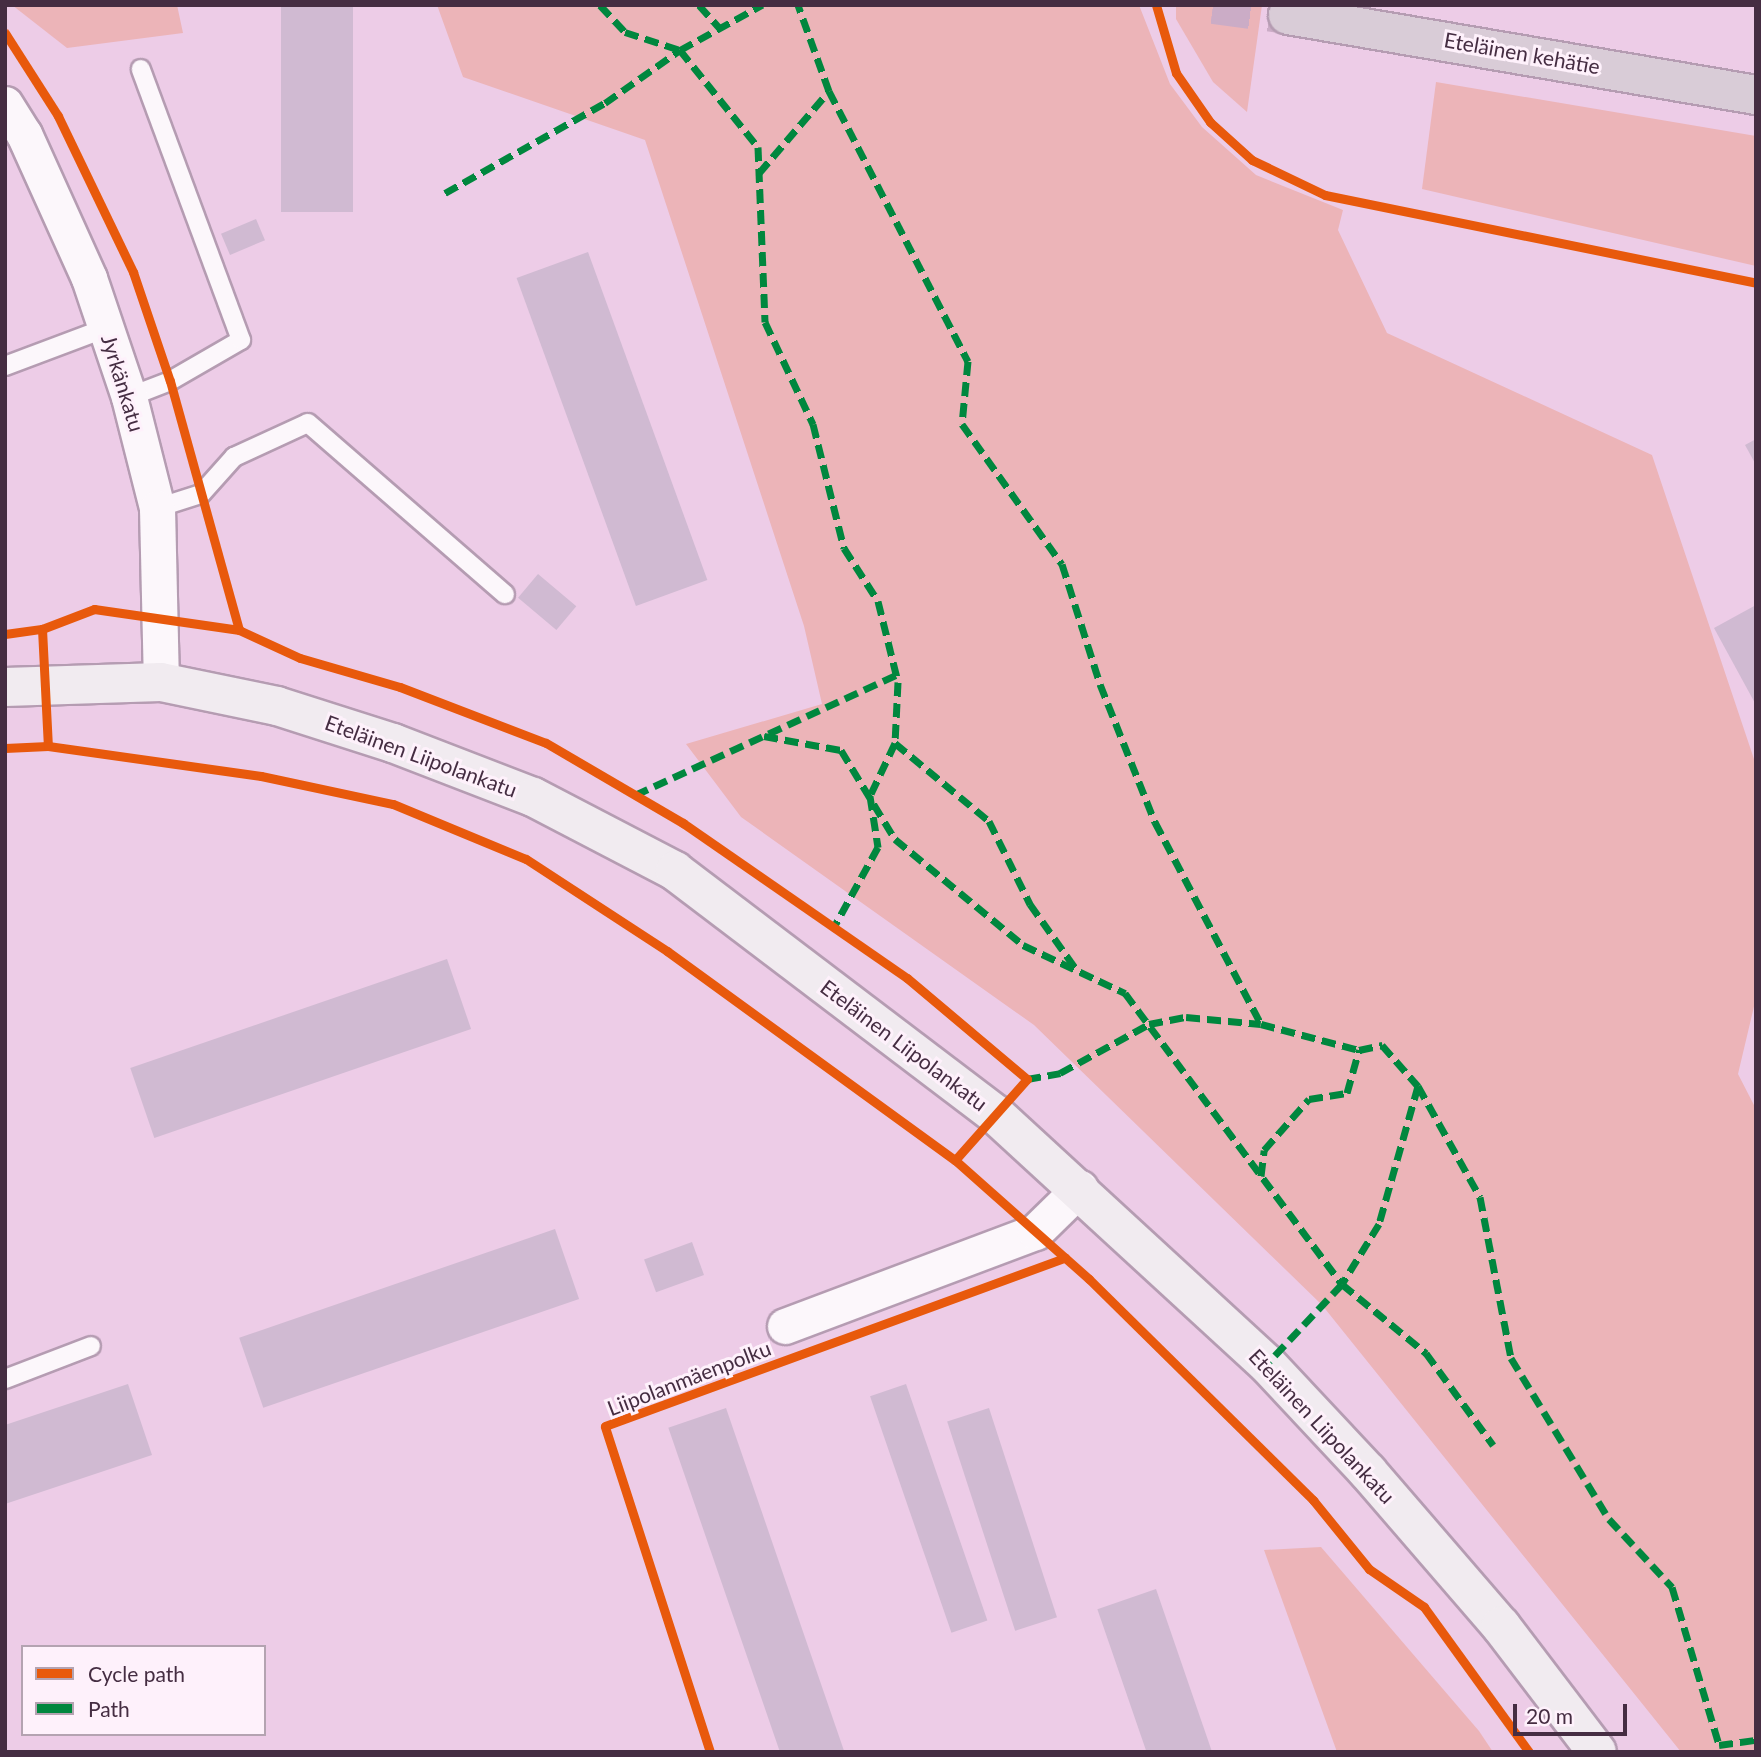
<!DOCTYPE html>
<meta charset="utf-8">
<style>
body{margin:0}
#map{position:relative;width:1761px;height:1757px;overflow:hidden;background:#edcce7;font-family:Lato,sans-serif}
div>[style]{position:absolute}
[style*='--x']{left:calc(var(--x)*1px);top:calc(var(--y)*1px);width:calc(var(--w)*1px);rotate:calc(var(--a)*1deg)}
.green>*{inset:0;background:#ecb4b8}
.building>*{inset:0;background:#d0bad2;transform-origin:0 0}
.highway-tunnel>*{height:38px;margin-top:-19px;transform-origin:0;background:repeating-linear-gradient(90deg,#cbacc6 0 38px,transparent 0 57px)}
.roads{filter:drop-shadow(2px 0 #b59cb2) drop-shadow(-2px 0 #b59cb2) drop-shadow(0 2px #b59cb2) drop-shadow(0 -2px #b59cb2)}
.lane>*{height:18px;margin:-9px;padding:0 9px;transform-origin:9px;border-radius:9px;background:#fcf7fb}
.street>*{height:35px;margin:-17.5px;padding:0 17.5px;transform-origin:17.5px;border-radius:17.5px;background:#fcf7fb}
.secondary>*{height:38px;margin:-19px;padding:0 19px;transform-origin:19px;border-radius:19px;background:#f1ebf0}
.highway>*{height:38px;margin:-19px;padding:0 19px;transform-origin:19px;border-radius:19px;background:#d9ccd7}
.quiet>*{height:7px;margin-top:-3.5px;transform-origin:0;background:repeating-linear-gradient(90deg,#00873e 0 14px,transparent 0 21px)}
.cycleway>*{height:9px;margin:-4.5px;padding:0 4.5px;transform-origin:4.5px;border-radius:4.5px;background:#e8590c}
span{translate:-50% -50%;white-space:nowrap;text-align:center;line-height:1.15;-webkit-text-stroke:6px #fef1fb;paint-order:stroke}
.street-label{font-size:21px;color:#452d42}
.frame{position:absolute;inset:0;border:7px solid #452d42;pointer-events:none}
.legend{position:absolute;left:21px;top:1645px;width:245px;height:91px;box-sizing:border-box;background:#fef1fb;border:2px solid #b4a3b1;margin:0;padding:9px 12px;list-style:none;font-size:21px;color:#452d42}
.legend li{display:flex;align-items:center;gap:14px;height:35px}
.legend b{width:35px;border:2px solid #b4a3b1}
.scale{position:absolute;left:1513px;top:1704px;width:114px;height:32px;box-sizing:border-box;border:4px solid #452d42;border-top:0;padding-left:9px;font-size:21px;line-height:24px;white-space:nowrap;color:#452d42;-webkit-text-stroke:5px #fef1fb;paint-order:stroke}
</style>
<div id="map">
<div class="green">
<div style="clip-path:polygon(12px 5px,177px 5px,183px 33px,67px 48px)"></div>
<div style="clip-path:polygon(437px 5px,1139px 5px,1170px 84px,1202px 127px,1256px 175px,1343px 210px,1338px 230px,1387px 333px,1652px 455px,1756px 765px,1756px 998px,1738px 1074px,1756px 1109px,1756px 1752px,1681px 1752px,1322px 1305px,1034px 1025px,741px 817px,686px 744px,822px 704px,804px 626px,645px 140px,463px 77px)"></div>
<div style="clip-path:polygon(1176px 5px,1262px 5px,1247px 112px,1213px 82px,1176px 19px)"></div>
<div style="clip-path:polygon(1436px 82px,1756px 136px,1756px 266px,1422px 189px)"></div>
<div style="clip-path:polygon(1321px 1547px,1479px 1731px,1493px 1752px,1337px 1752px,1264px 1550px)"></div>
</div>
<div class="building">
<div style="left:281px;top:5px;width:72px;height:207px"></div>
<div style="left:256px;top:219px;width:23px;height:38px;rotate:67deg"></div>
<div style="left:588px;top:252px;width:349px;height:76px;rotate:70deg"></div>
<div style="clip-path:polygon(1756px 439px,1756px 465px,1745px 445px)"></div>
<div style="left:538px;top:574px;width:50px;height:31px;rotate:40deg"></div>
<div style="clip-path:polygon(1756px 605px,1756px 705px,1714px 628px)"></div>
<div style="left:447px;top:959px;width:74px;height:335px;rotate:71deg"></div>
<div style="left:555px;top:1229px;width:74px;height:334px;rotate:71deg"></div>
<div style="left:692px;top:1242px;width:35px;height:51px;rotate:70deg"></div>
<div style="clip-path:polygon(128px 1384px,152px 1455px,5px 1504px,5px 1425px)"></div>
<div style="left:906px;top:1384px;width:250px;height:38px;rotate:71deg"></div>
<div style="left:726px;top:1408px;width:364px;height:61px;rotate:71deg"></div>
<div style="left:989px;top:1408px;width:220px;height:44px;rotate:72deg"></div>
<div style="left:1156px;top:1589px;width:172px;height:62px;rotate:71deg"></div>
</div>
<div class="highway-tunnel">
<div style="--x:1213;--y:5;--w:76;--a:7.6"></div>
</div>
<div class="roads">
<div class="lane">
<div style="--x:5;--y:366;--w:108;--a:-20.6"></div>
<div style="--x:129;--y:397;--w:44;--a:-21.3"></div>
<div style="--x:170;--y:381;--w:82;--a:-30"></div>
<div style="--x:241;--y:340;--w:289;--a:-110.3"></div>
<div style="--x:157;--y:508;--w:46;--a:-17.7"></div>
<div style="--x:201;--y:494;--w:50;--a:-48.3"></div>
<div style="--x:234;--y:457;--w:81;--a:-24.7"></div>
<div style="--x:308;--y:423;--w:261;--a:41"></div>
<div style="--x:5;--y:1379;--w:92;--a:-21"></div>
</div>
<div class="street">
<div style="--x:5;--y:104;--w:36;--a:58"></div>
<div style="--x:24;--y:134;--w:158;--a:65.7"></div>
<div style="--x:89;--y:278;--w:126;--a:71.4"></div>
<div style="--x:129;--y:397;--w:114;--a:75.8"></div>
<div style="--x:157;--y:508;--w:174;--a:88.7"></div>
<div style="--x:785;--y:1326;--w:267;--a:-20.6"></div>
<div style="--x:1035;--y:1232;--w:63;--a:-44.4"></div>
</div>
<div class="secondary">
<div style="--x:5;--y:687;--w:156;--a:-1.8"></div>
<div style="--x:161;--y:682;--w:118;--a:11.7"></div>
<div style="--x:277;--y:706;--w:122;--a:17.7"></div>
<div style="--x:393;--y:743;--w:150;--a:21.1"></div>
<div style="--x:533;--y:797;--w:160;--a:27.5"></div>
<div style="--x:675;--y:871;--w:402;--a:37.2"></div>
<div style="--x:995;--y:1114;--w:369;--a:42.6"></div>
<div style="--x:1267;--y:1364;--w:148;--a:46.9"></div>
<div style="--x:1368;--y:1472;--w:203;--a:49.2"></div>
<div style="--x:1501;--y:1626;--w:158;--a:52.7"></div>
</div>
<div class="highway">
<div style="--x:1288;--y:15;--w:475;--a:9.7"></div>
</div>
</div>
<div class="quiet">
<div style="--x:600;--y:5;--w:37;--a:47"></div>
<div style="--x:625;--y:32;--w:58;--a:18.1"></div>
<div style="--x:680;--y:50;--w:124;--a:51.2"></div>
<div style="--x:758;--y:147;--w:175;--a:87.7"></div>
<div style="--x:765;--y:322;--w:113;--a:64.8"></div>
<div style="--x:813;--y:424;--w:128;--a:76"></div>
<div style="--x:844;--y:548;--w:63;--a:57.3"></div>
<div style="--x:878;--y:601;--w:83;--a:76.1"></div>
<div style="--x:898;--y:682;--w:61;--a:92.8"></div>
<div style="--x:895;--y:743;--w:59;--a:115.3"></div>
<div style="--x:870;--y:796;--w:52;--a:81.1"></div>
<div style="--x:878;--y:847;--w:91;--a:118.8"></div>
<div style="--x:699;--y:5;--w:31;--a:48"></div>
<div style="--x:829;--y:91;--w:304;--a:62.8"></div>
<div style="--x:968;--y:361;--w:63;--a:95.4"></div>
<div style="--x:962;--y:424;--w:172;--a:54.5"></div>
<div style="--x:1062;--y:564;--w:126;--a:72.4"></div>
<div style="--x:1100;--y:684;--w:149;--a:68.3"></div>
<div style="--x:1155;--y:822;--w:228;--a:62.3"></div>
<div style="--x:759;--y:173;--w:108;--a:-49.5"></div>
<div style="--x:829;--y:91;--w:91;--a:-109.8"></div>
<div style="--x:445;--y:193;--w:184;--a:-29.4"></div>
<div style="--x:605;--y:103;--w:92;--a:-35.2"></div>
<div style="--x:680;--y:50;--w:94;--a:-28.8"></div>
<div style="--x:764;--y:736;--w:78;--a:10.3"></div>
<div style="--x:841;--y:750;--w:104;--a:58.8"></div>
<div style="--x:895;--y:839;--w:166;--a:39.6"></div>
<div style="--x:1023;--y:945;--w:113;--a:25.2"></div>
<div style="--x:1125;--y:993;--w:363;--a:53.3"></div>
<div style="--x:1342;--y:1284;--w:110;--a:133.2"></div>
<div style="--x:895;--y:743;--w:122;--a:39.7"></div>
<div style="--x:989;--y:821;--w:93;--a:63.7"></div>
<div style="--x:1030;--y:904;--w:80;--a:54.7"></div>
<div style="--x:635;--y:795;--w:287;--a:-24.7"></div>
<div style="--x:1027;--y:1079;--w:34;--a:-10"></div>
<div style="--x:1060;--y:1073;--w:102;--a:-28.8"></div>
<div style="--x:1149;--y:1024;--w:38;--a:-11"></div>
<div style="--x:1186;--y:1017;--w:75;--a:5.3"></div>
<div style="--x:1261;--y:1024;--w:101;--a:14.9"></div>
<div style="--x:1359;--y:1050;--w:24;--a:-12"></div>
<div style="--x:1382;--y:1045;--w:55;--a:48.7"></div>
<div style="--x:1418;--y:1086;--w:143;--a:105.8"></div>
<div style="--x:1379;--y:1224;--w:70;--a:121.7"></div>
<div style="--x:1342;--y:1284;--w:109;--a:39.4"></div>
<div style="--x:1426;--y:1353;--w:114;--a:53.9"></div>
<div style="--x:1418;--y:1086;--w:127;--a:60.8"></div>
<div style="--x:1480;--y:1197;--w:164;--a:79.1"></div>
<div style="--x:1511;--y:1358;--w:188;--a:58.7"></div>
<div style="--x:1609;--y:1519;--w:93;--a:47.2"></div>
<div style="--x:1672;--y:1587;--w:165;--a:73.4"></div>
<div style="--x:1719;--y:1745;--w:37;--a:-8"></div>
<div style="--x:1261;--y:1176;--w:26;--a:-83"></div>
<div style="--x:1264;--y:1150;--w:68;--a:-48.6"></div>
<div style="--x:1309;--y:1099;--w:38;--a:-9"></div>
<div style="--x:1347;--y:1093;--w:45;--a:-74.4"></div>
</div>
<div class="cycleway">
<div style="--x:1156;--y:5;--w:71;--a:73.6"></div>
<div style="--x:1176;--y:73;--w:60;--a:55.2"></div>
<div style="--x:1210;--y:122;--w:57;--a:42.1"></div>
<div style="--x:1252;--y:160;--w:81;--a:25.6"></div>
<div style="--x:1325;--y:195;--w:440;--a:11.5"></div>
<div style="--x:5;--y:33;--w:98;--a:57.4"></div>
<div style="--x:58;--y:116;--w:173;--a:64.3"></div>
<div style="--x:133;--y:272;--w:115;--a:71.3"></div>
<div style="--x:170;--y:381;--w:258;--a:74.5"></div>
<div style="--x:42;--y:629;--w:117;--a:87.1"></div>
<div style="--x:5;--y:634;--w:37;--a:-8"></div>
<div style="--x:42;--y:629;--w:56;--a:-21"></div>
<div style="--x:94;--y:609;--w:147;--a:8.2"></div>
<div style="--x:239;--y:630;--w:67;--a:24.7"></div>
<div style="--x:300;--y:658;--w:104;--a:16.2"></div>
<div style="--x:400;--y:687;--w:156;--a:21"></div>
<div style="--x:546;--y:743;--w:159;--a:30.3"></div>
<div style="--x:683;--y:823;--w:272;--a:34.7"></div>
<div style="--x:907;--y:978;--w:157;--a:40.1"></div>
<div style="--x:1027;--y:1079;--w:108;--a:131.6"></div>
<div style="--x:5;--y:748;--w:43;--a:-2.7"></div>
<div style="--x:48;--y:746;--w:215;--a:8"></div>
<div style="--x:261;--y:776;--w:135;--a:12"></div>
<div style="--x:393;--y:804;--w:144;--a:22.5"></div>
<div style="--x:526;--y:859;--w:168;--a:33.1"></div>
<div style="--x:667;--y:951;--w:356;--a:36"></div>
<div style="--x:955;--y:1160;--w:179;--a:41.6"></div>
<div style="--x:1089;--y:1279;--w:315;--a:44.6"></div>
<div style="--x:1313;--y:1500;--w:89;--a:50.9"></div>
<div style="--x:1369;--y:1569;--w:67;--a:34.6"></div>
<div style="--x:1424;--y:1607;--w:179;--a:54.1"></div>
<div style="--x:710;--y:1752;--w:342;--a:-107.9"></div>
<div style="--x:605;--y:1426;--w:490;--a:-20.1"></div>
</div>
<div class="street-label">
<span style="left:1522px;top:53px;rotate:10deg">Eteläinen kehätie</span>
<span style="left:123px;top:383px;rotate:73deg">Jyrkänkatu</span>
<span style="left:421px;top:756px;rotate:20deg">Eteläinen Liipolankatu</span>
<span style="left:904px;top:1045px;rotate:37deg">Eteläinen Liipolankatu</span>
<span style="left:689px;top:1378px;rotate:-21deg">Liipolanmäenpolku</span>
<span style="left:1322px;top:1426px;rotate:47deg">Eteläinen Liipolankatu</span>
</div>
<div class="frame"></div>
<ul class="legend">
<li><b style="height:9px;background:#e8590c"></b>Cycle path</li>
<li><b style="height:9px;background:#00873e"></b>Path</li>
</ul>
<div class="scale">20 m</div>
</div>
